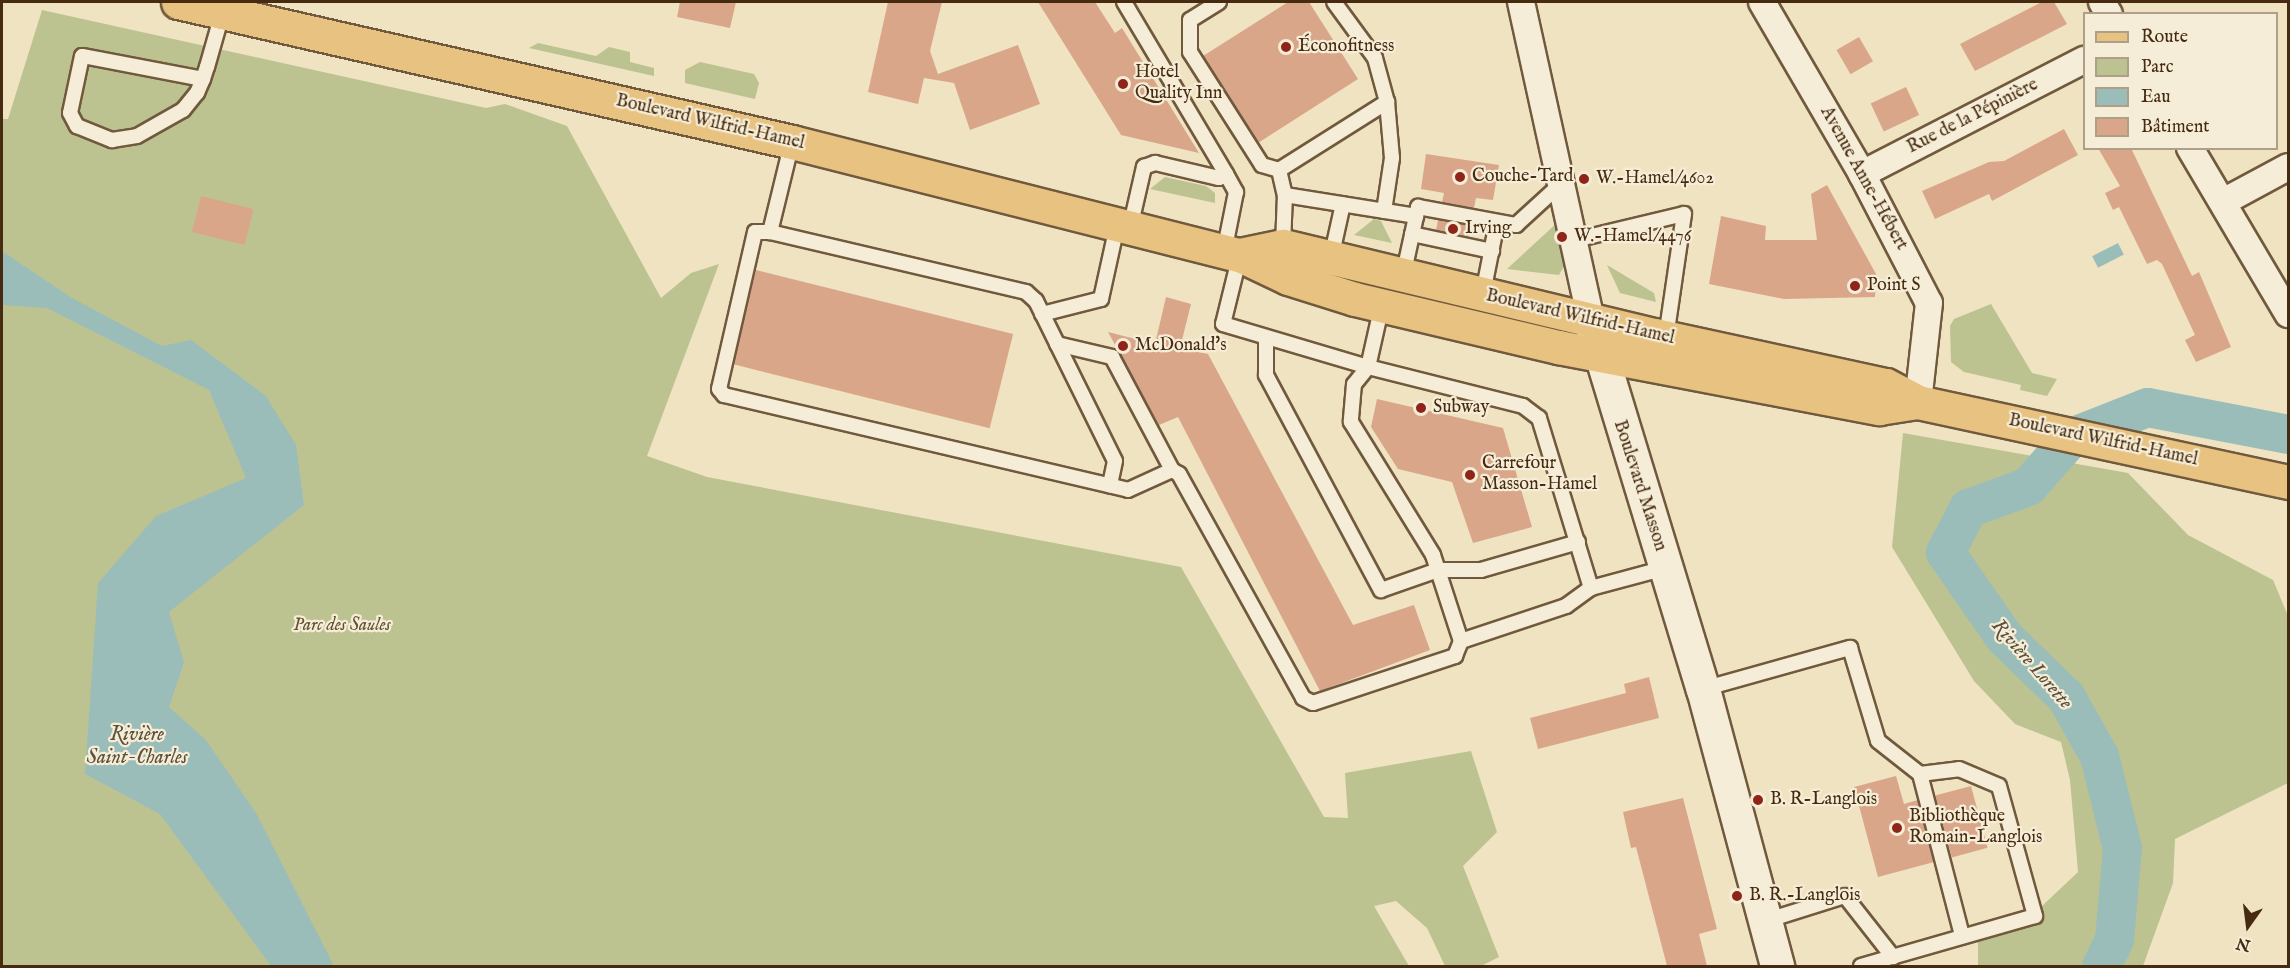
<!DOCTYPE html>
<meta charset="utf-8">
<style>
body{margin:0}
#map{position:relative;width:2290px;height:968px;overflow:hidden;background:#efe3c1;font-family:"IM FELL English",serif}
div>[style]{position:absolute}
[style*='--x']{left:calc(var(--x)*1px);top:calc(var(--y)*1px);width:calc(var(--w)*1px);rotate:calc(var(--a)*1deg)}
.green>*{inset:0;background:#bcc391}
.water>*{inset:0;background:#9bbdb9;transform-origin:0 0}
.river>*{height:39px;margin:-19.5px;padding:0 19.5px;transform-origin:19.5px;border-radius:19.5px;background:#9bbdb9}
.building>*{inset:0;background:#daa689;transform-origin:0 0}
.roads{filter:drop-shadow(2px 0 #71593d) drop-shadow(-2px 0 #71593d) drop-shadow(0 2px #71593d) drop-shadow(0 -2px #71593d)}
.lane>*{height:14px;margin:-7px;padding:0 7px;transform-origin:7px;border-radius:7px;background:#f5edd7}
.street>*{height:26px;margin:-13px;padding:0 13px;transform-origin:13px;border-radius:13px;background:#f5edd7}
.secondary>*{height:33px;margin:-16.5px;padding:0 16.5px;transform-origin:16.5px;border-radius:16.5px;background:#f5edd7}
.primary>*{height:33px;margin:-16.5px;padding:0 16.5px;transform-origin:16.5px;border-radius:16.5px;background:#e8c280}
.dots>*{width:16px;height:16px;translate:-50% -50%;box-sizing:border-box;border:3px solid #f5edd7;border-radius:50%}
span{translate:-50% -50%;white-space:nowrap;text-align:center;line-height:1.15;-webkit-text-stroke:4.5px #f5edd7;paint-order:stroke}
.poi-label{font-size:18px;color:#472b11}
.left{translate:0 -50%;text-align:left}
.street-label{font-size:18px;color:#472b11}
.park-label{font-size:18px;color:#645131;font-style:italic}
.water-label{font-size:20px;color:#5c503b;font-style:italic}
.frame{position:absolute;inset:0;border:3px solid #472b11;pointer-events:none}
.legend{position:absolute;left:2083px;top:12px;width:195px;height:138px;box-sizing:border-box;background:#f5edd7;border:2px solid #af9f88;margin:0;padding:8px 10px;list-style:none;font-size:18px;color:#472b11}
.legend li{display:flex;align-items:center;gap:12px;height:30px}
.legend b{width:30px;border:2px solid #af9f88}
.north{position:absolute;left:2218px;top:896px;width:60px;height:60px;-webkit-text-stroke:4px #f5edd7;paint-order:stroke;rotate:194deg;font-size:16px;font-weight:700;line-height:24px;text-align:center;color:#472b11}
.north::after{content:'';display:block;margin:auto;width:21px;height:27px;background:#472b11;clip-path:polygon(50% 0,100% 100%,50% 72%,0 100%)}
</style>
<div id="map">
<div class="green">
<div style="clip-path:polygon(42px 10px,486px 108px,505px 104px,567px 126px,661px 298px,691px 273px,719px 264px,647px 456px,707px 477px,1181px 567px,1324px 817px,1348px 818px,1345px 773px,1471px 751px,1497px 832px,1463px 866px,1499px 957px,1481px 966px,1445px 966px,1427px 928px,1396px 901px,1374px 906px,1409px 966px,2px 966px,2px 119px,8px 119px)"></div>
<div style="clip-path:polygon(538px 43px,596px 56px,609px 47px,630px 52px,630px 62px,654px 68px,654px 76px,529px 48px)"></div>
<div style="clip-path:polygon(700px 62px,754px 74px,759px 83px,755px 99px,685px 83px,685px 70px)"></div>
<div style="clip-path:polygon(1165px 177px,1206px 186px,1215px 193px,1215px 203px,1150px 189px)"></div>
<div style="clip-path:polygon(1374px 219px,1381px 221px,1392px 243px,1354px 235px)"></div>
<div style="clip-path:polygon(1559px 221px,1567px 261px,1559px 275px,1507px 269px)"></div>
<div style="clip-path:polygon(1607px 265px,1654px 293px,1656px 302px,1620px 293px)"></div>
<div style="clip-path:polygon(1991px 304px,2032px 373px,2057px 379px,2047px 396px,2020px 390px,2021px 385px,1964px 372px,1951px 362px,1950px 326px,1954px 319px)"></div>
<div style="clip-path:polygon(1903px 433px,2128px 473px,2188px 535px,2273px 580px,2288px 616px,2288px 783px,2175px 839px,2173px 883px,2143px 966px,1978px 966px,1978px 941px,2022px 925px,2078px 872px,2070px 780px,2061px 742px,2015px 724px,1974px 681px,1892px 547px)"></div>
</div>
<div class="water">
<div style="left:2118px;top:243px;width:13px;height:29px;rotate:63deg"></div>
<div style="clip-path:polygon(2px 251px,72px 298px,162px 346px,191px 340px,266px 396px,296px 445px,304px 505px,169px 612px,184px 662px,169px 707px,206px 740px,256px 813px,334px 966px,271px 966px,160px 814px,85px 774px,98px 583px,156px 516px,246px 478px,209px 390px,47px 308px,2px 305px)"></div>
</div>
<div class="river">
<div style="--x:2101;--y:966;--w:30;--a:-64"></div>
<div style="--x:2114;--y:939;--w:91;--a:-85"></div>
<div style="--x:2122;--y:848;--w:95;--a:-104"></div>
<div style="--x:2099;--y:756;--w:68;--a:-119.2"></div>
<div style="--x:2066;--y:697;--w:86;--a:-135.9"></div>
<div style="--x:2004;--y:637;--w:103;--a:-124.8"></div>
<div style="--x:1945;--y:552;--w:50;--a:-62.4"></div>
<div style="--x:1968;--y:508;--w:64;--a:-20.1"></div>
<div style="--x:2028;--y:486;--w:65;--a:-48.7"></div>
<div style="--x:2071;--y:437;--w:82;--a:-21.5"></div>
<div style="--x:2147;--y:407;--w:144;--a:10.8"></div>
</div>
<div class="building">
<div style="clip-path:polygon(680px 2px,736px 2px,730px 28px,677px 17px)"></div>
<div style="clip-path:polygon(888px 2px,942px 2px,930px 51px,938px 74px,1018px 45px,1040px 104px,970px 130px,954px 83px,924px 78px,918px 104px,868px 92px)"></div>
<div style="clip-path:polygon(1038px 2px,1095px 2px,1115px 33px,1122px 28px,1199px 153px,1121px 135px)"></div>
<div style="clip-path:polygon(1288px 2px,1309px 2px,1358px 79px,1258px 143px,1203px 56px)"></div>
<div style="clip-path:polygon(2042px 2px,2054px 2px,2067px 24px,1975px 71px,1960px 44px)"></div>
<div style="left:1859px;top:37px;width:28px;height:26px;rotate:60deg"></div>
<div style="left:1906px;top:87px;width:31px;height:39px;rotate:65deg"></div>
<div style="clip-path:polygon(2064px 129px,2078px 155px,1992px 201px,1989px 194px,1935px 219px,1922px 191px,1989px 162px,2004px 161px)"></div>
<div style="clip-path:polygon(2098px 148px,2131px 148px,2192px 276px,2199px 272px,2231px 347px,2196px 362px,2185px 340px,2195px 335px,2162px 264px,2157px 260px,2147px 264px,2119px 207px,2113px 210px,2105px 193px,2120px 186px)"></div>
<div style="clip-path:polygon(1426px 154px,1499px 165px,1493px 200px,1476px 198px,1474px 208px,1442px 202px,1444px 193px,1421px 189px)"></div>
<div style="clip-path:polygon(1827px 185px,1876px 274px,1875px 297px,1784px 299px,1709px 284px,1721px 216px,1766px 226px,1765px 240px,1817px 240px,1811px 194px)"></div>
<div style="left:201px;top:196px;width:54px;height:37px;rotate:14deg"></div>
<div style="left:1438px;top:220px;width:33px;height:10px;rotate:11deg"></div>
<div style="left:756px;top:270px;width:265px;height:97px;rotate:14deg"></div>
<div style="clip-path:polygon(1166px 297px,1191px 304px,1180px 348px,1208px 354px,1353px 625px,1414px 605px,1430px 650px,1320px 691px,1178px 417px,1159px 425px,1108px 332px,1155px 344px)"></div>
<div style="clip-path:polygon(1377px 399px,1503px 428px,1532px 527px,1473px 543px,1452px 482px,1398px 469px,1371px 427px)"></div>
<div style="clip-path:polygon(1649px 677px,1659px 718px,1538px 749px,1530px 718px,1626px 693px,1624px 684px)"></div>
<div style="clip-path:polygon(1896px 776px,1904px 804px,1918px 800px,1934px 862px,1878px 877px,1854px 787px)"></div>
<div style="left:1971px;top:786px;width:64px;height:37px;rotate:75deg"></div>
<div style="clip-path:polygon(1683px 798px,1717px 929px,1699px 934px,1707px 966px,1667px 966px,1636px 847px,1631px 848px,1623px 812px)"></div>
</div>
<div class="roads">
<div class="lane">
<div style="--x:1124;--y:2;--w:200;--a:59.3"></div>
<div style="--x:1219;--y:2;--w:34;--a:148"></div>
<div style="--x:1190;--y:20;--w:32;--a:90"></div>
<div style="--x:1190;--y:52;--w:134;--a:57.5"></div>
<div style="--x:1262;--y:165;--w:18;--a:16"></div>
<div style="--x:1279;--y:170;--w:128;--a:-32.2"></div>
<div style="--x:1387;--y:102;--w:46;--a:-105.3"></div>
<div style="--x:1375;--y:58;--w:69;--a:-126.2"></div>
<div style="--x:203;--y:79;--w:123;--a:-169.2"></div>
<div style="--x:82;--y:56;--w:58;--a:101.9"></div>
<div style="--x:70;--y:113;--w:15;--a:62"></div>
<div style="--x:77;--y:126;--w:38;--a:22"></div>
<div style="--x:112;--y:140;--w:25;--a:-9"></div>
<div style="--x:137;--y:136;--w:53;--a:-29.5"></div>
<div style="--x:183;--y:110;--w:22;--a:-51"></div>
<div style="--x:197;--y:93;--w:15;--a:-67"></div>
<div style="--x:203;--y:79;--w:13;--a:-72"></div>
<div style="--x:207;--y:67;--w:58;--a:-74.1"></div>
<div style="--x:792;--y:142;--w:93;--a:103.7"></div>
<div style="--x:770;--y:232;--w:15;--a:180"></div>
<div style="--x:755;--y:232;--w:161;--a:102.9"></div>
<div style="--x:719;--y:389;--w:8;--a:50"></div>
<div style="--x:724;--y:395;--w:415;--a:13.2"></div>
<div style="--x:1128;--y:490;--w:48;--a:-24.4"></div>
<div style="--x:1172;--y:470;--w:8;--a:30"></div>
<div style="--x:1179;--y:474;--w:256;--a:61"></div>
<div style="--x:1303;--y:698;--w:11;--a:27"></div>
<div style="--x:1313;--y:703;--w:150;--a:-18.3"></div>
<div style="--x:1455;--y:656;--w:16;--a:-68"></div>
<div style="--x:1279;--y:170;--w:26;--a:77"></div>
<div style="--x:1285;--y:195;--w:133;--a:9.1"></div>
<div style="--x:1384;--y:211;--w:54;--a:-81.4"></div>
<div style="--x:1392;--y:158;--w:56;--a:-95.1"></div>
<div style="--x:1130;--y:228;--w:63;--a:-77.1"></div>
<div style="--x:1144;--y:167;--w:12;--a:-20"></div>
<div style="--x:1155;--y:163;--w:66;--a:13.2"></div>
<div style="--x:1219;--y:178;--w:8;--a:-30"></div>
<div style="--x:1226;--y:174;--w:21;--a:61"></div>
<div style="--x:1236;--y:192;--w:61;--a:101.3"></div>
<div style="--x:770;--y:232;--w:263;--a:13.2"></div>
<div style="--x:1026;--y:292;--w:13;--a:42"></div>
<div style="--x:1036;--y:301;--w:178;--a:63.7"></div>
<div style="--x:1115;--y:461;--w:25;--a:102"></div>
<div style="--x:1412;--y:234;--w:82;--a:12"></div>
<div style="--x:1575;--y:240;--w:112;--a:-13.4"></div>
<div style="--x:1684;--y:214;--w:125;--a:98.3"></div>
<div style="--x:1283;--y:246;--w:51;--a:-87.8"></div>
<div style="--x:1240;--y:255;--w:71;--a:103.8"></div>
<div style="--x:1223;--y:324;--w:151;--a:16.5"></div>
<div style="--x:1368;--y:367;--w:22;--a:129"></div>
<div style="--x:1354;--y:384;--w:38;--a:95"></div>
<div style="--x:1351;--y:422;--w:156;--a:58.3"></div>
<div style="--x:1433;--y:555;--w:90;--a:72"></div>
<div style="--x:1461;--y:641;--w:111;--a:-18.4"></div>
<div style="--x:1566;--y:606;--w:31;--a:-36"></div>
<div style="--x:1331;--y:258;--w:55;--a:-77.5"></div>
<div style="--x:1403;--y:276;--w:71;--a:-77.7"></div>
<div style="--x:1418;--y:207;--w:100;--a:10.4"></div>
<div style="--x:1516;--y:225;--w:62;--a:-42.4"></div>
<div style="--x:1483;--y:293;--w:72;--a:-78.8"></div>
<div style="--x:1382;--y:305;--w:64;--a:102.7"></div>
<div style="--x:1368;--y:367;--w:160;--a:14.1"></div>
<div style="--x:1523;--y:406;--w:20;--a:37"></div>
<div style="--x:1539;--y:418;--w:178;--a:73"></div>
<div style="--x:1591;--y:588;--w:77;--a:-15.1"></div>
<div style="--x:1042;--y:314;--w:61;--a:-14.3"></div>
<div style="--x:1101;--y:299;--w:75;--a:-77.6"></div>
<div style="--x:1266;--y:340;--w:35;--a:90"></div>
<div style="--x:1266;--y:375;--w:244;--a:61.9"></div>
<div style="--x:1381;--y:590;--w:60;--a:-19.3"></div>
<div style="--x:1438;--y:570;--w:43;--a:0"></div>
<div style="--x:1481;--y:570;--w:101;--a:-16.1"></div>
<div style="--x:1057;--y:344;--w:57;--a:13.3"></div>
<div style="--x:1112;--y:357;--w:128;--a:62"></div>
<div style="--x:1703;--y:689;--w:153;--a:-15.6"></div>
<div style="--x:1850;--y:648;--w:97;--a:73.2"></div>
<div style="--x:1878;--y:741;--w:53;--a:38.2"></div>
<div style="--x:1920;--y:774;--w:39;--a:-7"></div>
<div style="--x:1959;--y:769;--w:43;--a:23"></div>
<div style="--x:1999;--y:786;--w:135;--a:74.5"></div>
<div style="--x:2035;--y:916;--w:181;--a:164"></div>
<div style="--x:1920;--y:774;--w:166;--a:75.4"></div>
<div style="--x:1765;--y:921;--w:84;--a:-17.4"></div>
<div style="--x:1845;--y:896;--w:78;--a:51.8"></div>
</div>
<div class="street">
<div style="--x:1521;--y:2;--w:327;--a:77.6"></div>
<div style="--x:1762;--y:2;--w:199;--a:59.8"></div>
<div style="--x:1862;--y:174;--w:145;--a:62.6"></div>
<div style="--x:1929;--y:303;--w:100;--a:96.3"></div>
<div style="--x:2102;--y:2;--w:14;--a:60"></div>
<div style="--x:2190;--y:148;--w:193;--a:59.4"></div>
<div style="--x:1862;--y:174;--w:250;--a:-27.2"></div>
<div style="--x:2223;--y:202;--w:74;--a:-28.3"></div>
</div>
<div class="secondary">
<div style="--x:1593;--y:328;--w:377;--a:73.1"></div>
<div style="--x:1703;--y:689;--w:287;--a:75"></div>
</div>
<div class="primary">
<div style="--x:178;--y:2;--w:630;--a:12.84"></div>
<div style="--x:792;--y:142;--w:462;--a:14.2"></div>
<div style="--x:1240;--y:255;--w:53;--a:25.6"></div>
<div style="--x:1288;--y:278;--w:70;--a:17.4"></div>
<div style="--x:1355;--y:299;--w:209;--a:13.3"></div>
<div style="--x:1558;--y:347;--w:327;--a:10.8"></div>
<div style="--x:1879;--y:408;--w:39;--a:-9"></div>
<div style="--x:1240;--y:255;--w:44;--a:-11.8"></div>
<div style="--x:1283;--y:246;--w:382;--a:13.5"></div>
<div style="--x:1654;--y:335;--w:237;--a:12.2"></div>
<div style="--x:1886;--y:385;--w:36;--a:28"></div>
<div style="--x:1918;--y:402;--w:379;--a:12.2"></div>
</div>
</div>
<div class="dots">
<div style="left:1286px;top:47px;background:#8f2418"></div>
<div style="left:1123px;top:84px;background:#8f2418"></div>
<div style="left:1460px;top:177px;background:#8f2418"></div>
<div style="left:1584px;top:179px;background:#8f2418"></div>
<div style="left:1453px;top:229px;background:#8f2418"></div>
<div style="left:1562px;top:237px;background:#8f2418"></div>
<div style="left:1855px;top:286px;background:#8f2418"></div>
<div style="left:1123px;top:346px;background:#8f2418"></div>
<div style="left:1421px;top:408px;background:#8f2418"></div>
<div style="left:1470px;top:475px;background:#8f2418"></div>
<div style="left:1758px;top:800px;background:#8f2418"></div>
<div style="left:1897px;top:828px;background:#8f2418"></div>
<div style="left:1737px;top:896px;background:#8f2418"></div>
</div>
<div class="poi-label">
<span class="left" style="left:1298px;top:47px">Éconofitness</span>
<span class="left" style="left:1135px;top:84px">Hotel<br>Quality Inn</span>
<span class="left" style="left:1472px;top:177px">Couche-Tard</span>
<span class="left" style="left:1596px;top:179px">W.-Hamel/4602</span>
<span class="left" style="left:1465px;top:229px">Irving</span>
<span class="left" style="left:1574px;top:237px">W.-Hamel/4476</span>
<span class="left" style="left:1867px;top:286px">Point S</span>
<span class="left" style="left:1135px;top:346px">McDonald's</span>
<span class="left" style="left:1433px;top:408px">Subway</span>
<span class="left" style="left:1482px;top:475px">Carrefour<br>Masson-Hamel</span>
<span class="left" style="left:1770px;top:800px">B. R-Langlois</span>
<span class="left" style="left:1909px;top:828px">Bibliothèque<br>Romain-Langlois</span>
<span class="left" style="left:1749px;top:896px">B. R.-Langlois</span>
</div>
<div class="street-label">
<span style="left:1973px;top:117px;rotate:-27deg">Rue de la Pépinière</span>
<span style="left:710px;top:123px;rotate:13deg">Boulevard Wilfrid-Hamel</span>
<span style="left:1863px;top:179px;rotate:61deg">Avenue Anne-Hébert</span>
<span style="left:1580px;top:318px;rotate:13deg">Boulevard Wilfrid-Hamel</span>
<span style="left:2103px;top:441px;rotate:12deg">Boulevard Wilfrid-Hamel</span>
<span style="left:1639px;top:486px;rotate:72deg">Boulevard Masson</span>
</div>
<div class="park-label">
<span style="left:342px;top:626px">Parc des Saules</span>
</div>
<div class="water-label">
<span style="left:2032px;top:664px;rotate:49deg">Rivière Lorette</span>
<span style="left:137px;top:746px">Rivière<br>Saint-Charles</span>
</div>
<div class="frame"></div>
<ul class="legend">
<li><b style="height:8px;background:#e8c280"></b>Route</li>
<li><b style="height:16px;background:#bcc391"></b>Parc</li>
<li><b style="height:16px;background:#9bbdb9"></b>Eau</li>
<li><b style="height:16px;background:#daa689"></b>Bâtiment</li>
</ul>
<div class="north">N</div>
</div>
